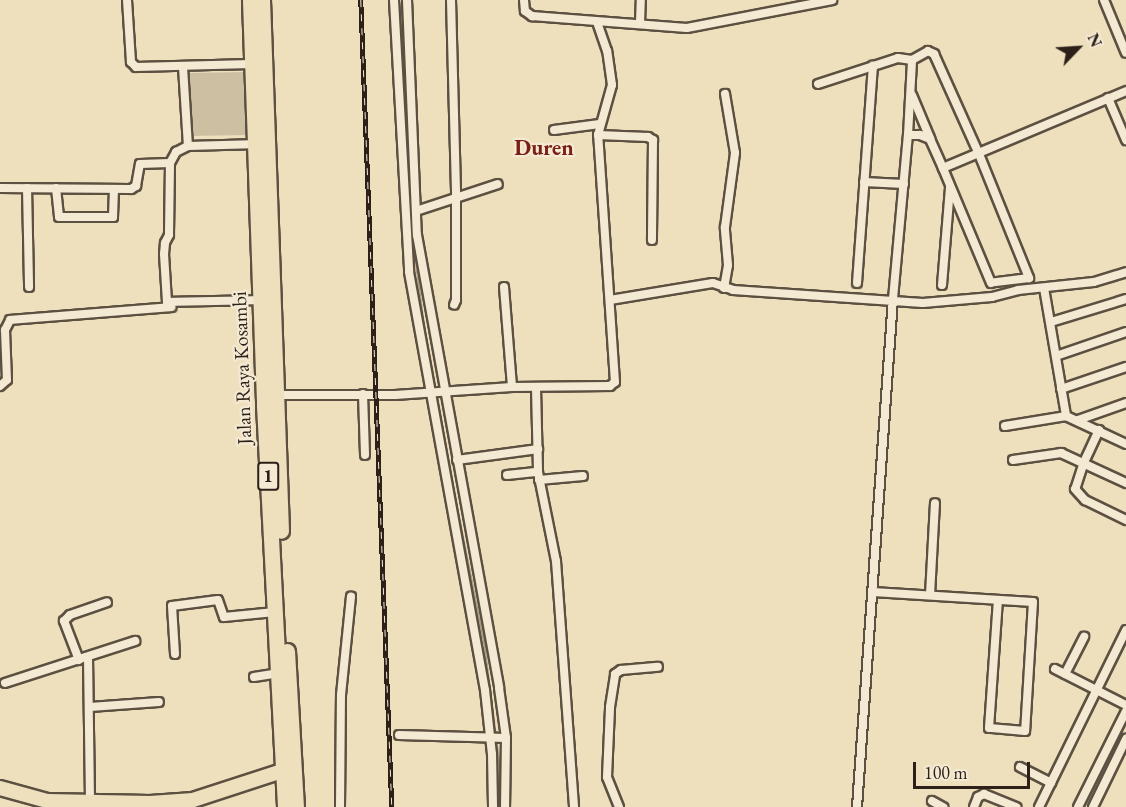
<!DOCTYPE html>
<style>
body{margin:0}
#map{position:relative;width:1126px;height:807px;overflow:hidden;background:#eedfbd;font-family:"EB Garamond",serif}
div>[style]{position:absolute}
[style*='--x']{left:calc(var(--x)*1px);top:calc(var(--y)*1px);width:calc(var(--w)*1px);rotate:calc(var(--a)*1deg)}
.green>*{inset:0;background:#cdbfa1;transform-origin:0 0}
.stream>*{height:2px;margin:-1px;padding:0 1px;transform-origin:1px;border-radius:1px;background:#ac9e85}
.roads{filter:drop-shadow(2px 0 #5c5041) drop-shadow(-2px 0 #5c5041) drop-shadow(0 2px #5c5041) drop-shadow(0 -2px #5c5041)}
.street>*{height:8px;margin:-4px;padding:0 4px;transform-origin:4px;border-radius:4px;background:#f4ead4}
.primary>*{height:14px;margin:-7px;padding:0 7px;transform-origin:7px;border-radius:7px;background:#eedfbd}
.highway>*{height:15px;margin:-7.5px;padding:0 7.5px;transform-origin:7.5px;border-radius:7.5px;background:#eedfbd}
.rail>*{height:4.5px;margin-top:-2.25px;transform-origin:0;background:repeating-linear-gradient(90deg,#f4ead4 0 7px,#2c2018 0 14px);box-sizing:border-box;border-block:2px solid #2c2018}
span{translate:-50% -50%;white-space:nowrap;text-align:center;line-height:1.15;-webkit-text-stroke:4.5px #f4ead4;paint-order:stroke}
.shield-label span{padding:2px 4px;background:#f4ead4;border:2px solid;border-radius:4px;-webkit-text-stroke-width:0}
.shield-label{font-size:18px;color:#2c2018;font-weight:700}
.street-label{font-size:20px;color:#2c2018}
.quarter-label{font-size:22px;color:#7a1f14;font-weight:700}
.north{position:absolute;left:1048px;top:18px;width:60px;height:60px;-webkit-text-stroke:4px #f4ead4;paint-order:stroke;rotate:65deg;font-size:16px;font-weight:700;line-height:24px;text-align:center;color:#2c2018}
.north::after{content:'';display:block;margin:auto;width:21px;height:27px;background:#2c2018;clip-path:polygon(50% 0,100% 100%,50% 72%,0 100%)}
.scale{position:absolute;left:913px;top:762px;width:117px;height:27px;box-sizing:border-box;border:3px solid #2c2018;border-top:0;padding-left:8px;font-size:18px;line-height:21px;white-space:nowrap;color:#2c2018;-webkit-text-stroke:4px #f4ead4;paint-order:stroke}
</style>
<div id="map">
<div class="green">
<div style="left:248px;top:72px;width:63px;height:61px;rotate:89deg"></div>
</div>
<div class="stream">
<div style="--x:402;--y:0;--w:87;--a:89.3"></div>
<div style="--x:407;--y:168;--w:72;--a:85.2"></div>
<div style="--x:413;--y:240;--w:111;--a:82.7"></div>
<div style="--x:435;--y:397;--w:250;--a:78.7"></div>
<div style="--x:484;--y:642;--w:135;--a:82.8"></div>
<div style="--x:501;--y:776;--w:31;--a:92"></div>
</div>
<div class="roads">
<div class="street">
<div style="--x:127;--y:0;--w:62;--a:86.3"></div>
<div style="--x:131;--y:62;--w:7;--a:45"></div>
<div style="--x:136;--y:67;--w:115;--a:-1.5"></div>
<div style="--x:394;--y:0;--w:272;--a:86.8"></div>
<div style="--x:409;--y:272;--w:425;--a:79.7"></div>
<div style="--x:485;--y:690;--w:64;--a:83.8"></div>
<div style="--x:492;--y:754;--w:53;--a:88.9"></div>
<div style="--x:407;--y:0;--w:235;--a:87.6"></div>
<div style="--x:417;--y:235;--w:460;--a:79.7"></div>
<div style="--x:499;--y:688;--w:50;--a:82"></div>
<div style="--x:506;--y:738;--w:69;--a:90.8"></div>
<div style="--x:451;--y:0;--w:196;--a:88.5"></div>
<div style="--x:456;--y:196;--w:104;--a:90"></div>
<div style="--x:456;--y:300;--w:5;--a:112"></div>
<div style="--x:524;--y:0;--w:11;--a:85"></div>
<div style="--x:525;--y:11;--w:9;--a:36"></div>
<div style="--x:532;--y:16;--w:155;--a:4.4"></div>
<div style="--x:687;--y:28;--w:148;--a:-10.9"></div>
<div style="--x:1104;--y:0;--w:57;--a:67.5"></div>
<div style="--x:640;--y:23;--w:23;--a:-88"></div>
<div style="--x:183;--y:67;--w:79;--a:86.4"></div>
<div style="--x:818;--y:84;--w:84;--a:-18"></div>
<div style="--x:898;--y:58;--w:14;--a:8"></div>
<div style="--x:912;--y:95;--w:47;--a:67.3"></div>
<div style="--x:1108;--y:98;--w:46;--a:66.8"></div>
<div style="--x:554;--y:130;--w:46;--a:-7.4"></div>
<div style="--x:598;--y:135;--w:50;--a:2.3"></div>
<div style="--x:648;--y:137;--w:6;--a:31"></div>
<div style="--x:653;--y:140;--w:100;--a:90.6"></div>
<div style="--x:908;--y:135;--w:75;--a:-86.9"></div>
<div style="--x:912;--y:60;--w:18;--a:-29"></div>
<div style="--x:928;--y:51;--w:7;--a:27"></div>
<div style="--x:934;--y:54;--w:110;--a:65.8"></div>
<div style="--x:979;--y:154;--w:134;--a:68"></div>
<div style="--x:1029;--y:278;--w:38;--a:173"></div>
<div style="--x:991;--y:283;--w:125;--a:-112.7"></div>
<div style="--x:170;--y:163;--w:72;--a:90.8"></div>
<div style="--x:169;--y:235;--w:9;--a:117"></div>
<div style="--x:165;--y:243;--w:11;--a:95"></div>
<div style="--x:164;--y:254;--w:48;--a:86.4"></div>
<div style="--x:167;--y:302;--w:94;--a:-1.2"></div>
<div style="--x:864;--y:182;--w:40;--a:2.9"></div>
<div style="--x:0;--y:188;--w:131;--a:0.4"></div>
<div style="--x:131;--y:189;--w:6;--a:-31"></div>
<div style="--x:136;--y:186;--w:22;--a:-80"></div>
<div style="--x:140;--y:164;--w:30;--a:-2"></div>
<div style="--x:170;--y:163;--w:13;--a:-61"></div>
<div style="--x:176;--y:152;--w:13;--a:-27"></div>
<div style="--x:188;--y:146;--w:71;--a:-1.6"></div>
<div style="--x:27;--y:188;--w:99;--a:88.8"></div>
<div style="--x:56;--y:188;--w:29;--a:84"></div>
<div style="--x:59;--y:217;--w:54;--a:0"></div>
<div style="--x:113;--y:217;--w:27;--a:-88"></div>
<div style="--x:416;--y:211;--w:86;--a:-18.2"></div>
<div style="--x:857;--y:283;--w:218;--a:-85.8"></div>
<div style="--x:942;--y:285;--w:98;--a:-85.3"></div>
<div style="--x:504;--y:287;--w:100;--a:85.4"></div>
<div style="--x:724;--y:288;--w:23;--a:-80"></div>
<div style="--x:728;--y:265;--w:38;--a:-95"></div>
<div style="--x:725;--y:227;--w:75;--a:-82.3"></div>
<div style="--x:735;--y:153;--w:60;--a:-99.6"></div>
<div style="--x:1044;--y:288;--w:130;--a:80.2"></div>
<div style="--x:610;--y:300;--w:104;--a:-9.4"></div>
<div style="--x:713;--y:283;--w:21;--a:19"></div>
<div style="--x:733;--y:290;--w:190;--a:3.9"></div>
<div style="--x:923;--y:303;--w:69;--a:-5"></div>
<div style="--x:992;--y:297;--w:27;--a:-15"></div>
<div style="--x:1018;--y:290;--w:76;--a:-6"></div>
<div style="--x:1094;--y:282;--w:34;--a:-17"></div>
<div style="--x:1051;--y:322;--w:78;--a:-17"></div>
<div style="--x:1056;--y:356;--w:74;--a:-18.9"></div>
<div style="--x:0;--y:386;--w:9;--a:-41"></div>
<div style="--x:7;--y:380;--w:50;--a:-92.3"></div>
<div style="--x:5;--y:330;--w:11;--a:-63"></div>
<div style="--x:10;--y:320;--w:162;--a:-4.6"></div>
<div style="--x:536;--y:388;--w:84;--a:88.6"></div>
<div style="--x:538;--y:472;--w:91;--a:78.6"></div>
<div style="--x:556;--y:561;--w:247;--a:85.8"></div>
<div style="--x:1061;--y:389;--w:69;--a:-18.7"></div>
<div style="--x:363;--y:394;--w:61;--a:88.1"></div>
<div style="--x:276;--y:395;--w:119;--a:0"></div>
<div style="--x:395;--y:395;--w:117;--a:-3.9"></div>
<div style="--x:512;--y:387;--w:98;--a:-0.6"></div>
<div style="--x:610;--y:386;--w:6;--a:-39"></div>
<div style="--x:615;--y:382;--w:248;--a:-93.9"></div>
<div style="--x:598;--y:135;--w:52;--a:-74.4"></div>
<div style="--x:612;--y:85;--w:34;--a:-98"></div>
<div style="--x:607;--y:51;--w:31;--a:-109"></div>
<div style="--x:1078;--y:420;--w:51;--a:-19.5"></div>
<div style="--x:1005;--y:426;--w:62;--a:-9.3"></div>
<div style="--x:1066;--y:416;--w:66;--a:25"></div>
<div style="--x:1099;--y:430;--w:35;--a:115"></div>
<div style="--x:1084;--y:462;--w:28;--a:108"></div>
<div style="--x:1075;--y:489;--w:15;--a:48"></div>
<div style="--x:1085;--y:500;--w:46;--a:26"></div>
<div style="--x:457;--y:460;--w:82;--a:-7.7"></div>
<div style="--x:1013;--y:460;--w:49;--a:-8.3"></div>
<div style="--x:1061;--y:453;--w:72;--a:24.8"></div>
<div style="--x:507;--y:475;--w:31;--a:-6"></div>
<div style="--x:539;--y:480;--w:44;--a:-5.2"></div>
<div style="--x:873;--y:592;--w:160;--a:3.6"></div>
<div style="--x:1033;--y:602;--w:129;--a:93.5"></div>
<div style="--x:1025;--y:731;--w:36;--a:-175"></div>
<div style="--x:989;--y:728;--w:128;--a:-86"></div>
<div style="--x:930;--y:595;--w:92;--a:-86.9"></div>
<div style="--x:175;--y:654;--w:48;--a:-93.6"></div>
<div style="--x:172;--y:606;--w:46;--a:-7.4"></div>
<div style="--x:218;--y:600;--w:18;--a:71"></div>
<div style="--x:224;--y:617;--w:51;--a:-5.6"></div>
<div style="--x:88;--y:657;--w:146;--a:89.2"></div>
<div style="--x:79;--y:660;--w:42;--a:-111"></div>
<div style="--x:64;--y:621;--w:8;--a:-45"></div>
<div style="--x:70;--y:615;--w:39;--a:-19"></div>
<div style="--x:1055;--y:669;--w:80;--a:26.9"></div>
<div style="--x:1065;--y:674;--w:42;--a:-62.8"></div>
<div style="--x:254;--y:677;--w:24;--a:-9"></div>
<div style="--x:5;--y:683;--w:137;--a:-17.9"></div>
<div style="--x:90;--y:707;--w:69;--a:-4.1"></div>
<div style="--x:399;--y:735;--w:107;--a:1.6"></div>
<div style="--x:1020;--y:767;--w:35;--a:27"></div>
<div style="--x:932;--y:801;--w:13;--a:29"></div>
<div style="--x:340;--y:807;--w:112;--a:-89.5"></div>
<div style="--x:341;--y:695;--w:99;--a:-84.2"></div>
<div style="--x:619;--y:807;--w:32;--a:-112"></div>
<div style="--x:607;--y:777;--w:70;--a:-87.5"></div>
<div style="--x:610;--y:707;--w:33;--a:-81"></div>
<div style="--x:615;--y:674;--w:7;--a:-34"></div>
<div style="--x:621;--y:670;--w:37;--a:-5"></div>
<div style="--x:857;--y:807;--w:509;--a:-85.95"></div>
<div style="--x:893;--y:299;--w:165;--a:-84.8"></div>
<div style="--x:908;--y:135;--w:12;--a:0"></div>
<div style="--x:920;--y:135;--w:11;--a:22"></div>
<div style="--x:930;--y:139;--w:32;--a:66"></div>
<div style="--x:943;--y:168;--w:199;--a:-22.8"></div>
<div style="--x:974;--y:807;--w:11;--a:-68"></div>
<div style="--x:978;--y:797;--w:7;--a:-27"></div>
<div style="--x:984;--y:794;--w:35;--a:22"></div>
<div style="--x:1039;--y:807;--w:197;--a:-63.8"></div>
<div style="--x:1078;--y:807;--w:107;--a:-63.4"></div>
<div style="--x:1093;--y:807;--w:76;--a:-64.1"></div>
</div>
<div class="primary">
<div style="--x:0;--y:788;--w:49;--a:15.5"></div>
<div style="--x:47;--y:801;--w:103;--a:1.1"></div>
<div style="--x:150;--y:803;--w:43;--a:-4"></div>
<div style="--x:193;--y:800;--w:94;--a:-18"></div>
</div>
<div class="highway">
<div style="--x:250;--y:0;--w:405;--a:88"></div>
<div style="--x:264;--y:405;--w:403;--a:87"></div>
<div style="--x:262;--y:0;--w:531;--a:87.95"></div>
<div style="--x:287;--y:651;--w:156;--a:86.7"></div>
</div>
</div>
<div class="rail">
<div style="--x:361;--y:0;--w:808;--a:87.8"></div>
</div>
<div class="shield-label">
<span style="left:268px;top:476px">1</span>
</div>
<div class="street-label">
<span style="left:242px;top:368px;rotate:-92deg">Jalan Raya Kosambi</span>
</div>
<div class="quarter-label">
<span style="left:544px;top:148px">Duren</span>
</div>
<div class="north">N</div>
<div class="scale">100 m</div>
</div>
